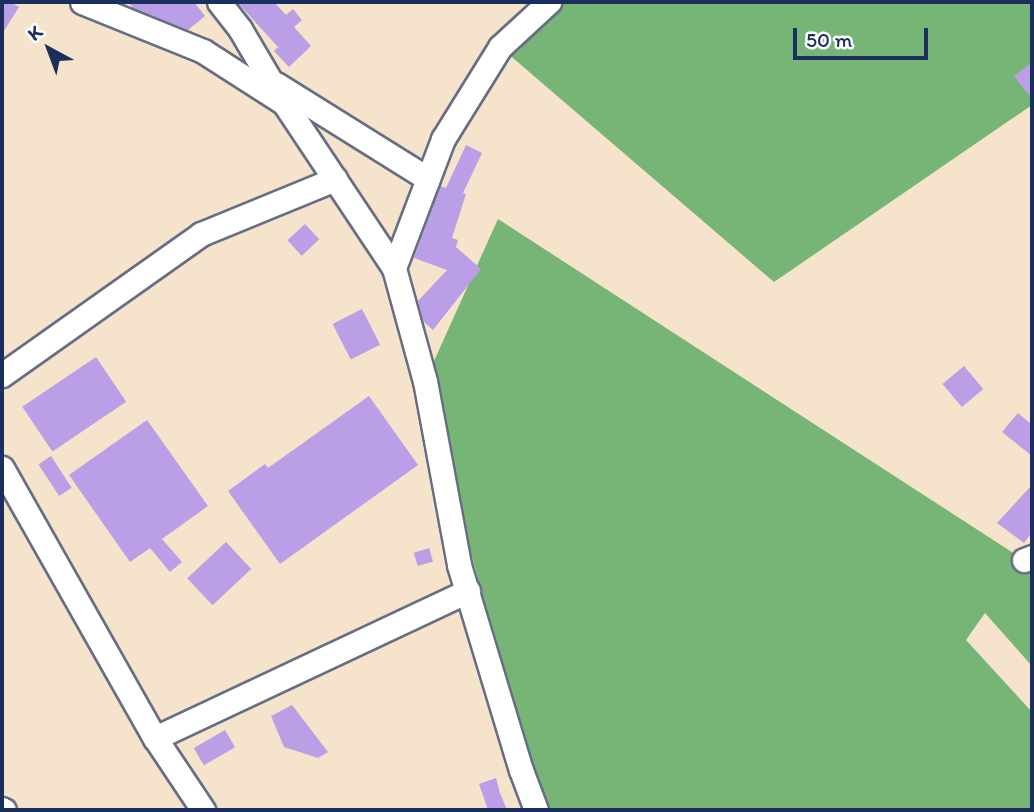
<!DOCTYPE html>
<style>
body{margin:0}
#map{position:relative;width:1034px;height:812px;overflow:hidden;background:#f5e3cb;font-family:Itim,sans-serif}
div>[style]{position:absolute}
[style*='--x']{left:calc(var(--x)*1px);top:calc(var(--y)*1px);width:calc(var(--w)*1px);rotate:calc(var(--a)*1deg)}
.forest>*{inset:0;background:#76b576}
.building>*{inset:0;background:#ba9ee6;transform-origin:0 0}
.roads{filter:drop-shadow(2px 0 #676e84) drop-shadow(-2px 0 #676e84) drop-shadow(0 2px #676e84) drop-shadow(0 -2px #676e84)}
.minor>*{height:23px;margin:-11.5px;padding:0 11.5px;transform-origin:11.5px;border-radius:11.5px;background:#fff}
span{translate:-50% -50%;white-space:nowrap;text-align:center;line-height:1.15;-webkit-text-stroke:5px #fff;paint-order:stroke}
.frame{position:absolute;inset:0;border:4px solid #1b2f5e;pointer-events:none}
.north{position:absolute;left:14px;top:14px;width:70px;height:70px;-webkit-text-stroke:5px #fff;paint-order:stroke;rotate:319deg;font-size:19px;font-weight:700;line-height:28px;text-align:center;color:#1b2f5e}
.north::after{content:'';display:block;margin:auto;width:24px;height:32px;background:#1b2f5e;clip-path:polygon(50% 0,100% 100%,50% 72%,0 100%)}
.scale{position:absolute;left:793px;top:28px;width:135px;height:32px;box-sizing:border-box;border:4px solid #1b2f5e;border-top:0;padding-left:9px;font-size:21px;line-height:24px;white-space:nowrap;color:#1b2f5e;-webkit-text-stroke:5px #fff;paint-order:stroke}
</style>
<div id="map">
<div class="forest">
<div style="clip-path:polygon(544px 2px,1032px 2px,1032px 105px,774px 282px,500px 47px)"></div>
<div style="clip-path:polygon(498px 219px,1024px 560px,1032px 557px,1032px 666px,985px 613px,966px 640px,1032px 712px,1032px 810px,540px 810px,425px 381px)"></div>
</div>
<div class="building">
<div style="clip-path:polygon(2px 2px,10px 2px,19px 7px,2px 34px)"></div>
<div style="clip-path:polygon(128px 2px,194px 2px,205px 16px,188px 30px,133px 8px)"></div>
<div style="clip-path:polygon(237px 2px,274px 2px,286px 15px,293px 9px,302px 20px,294px 27px,311px 46px,289px 67px,274px 51px,278px 47px)"></div>
<div style="clip-path:polygon(1032px 62px,1032px 99px,1014px 76px)"></div>
<div style="clip-path:polygon(466px 145px,482px 153px,463px 193px,466px 194px,452px 238px,458px 240px,456px 247px,481px 269px,433px 330px,423px 321px,418px 301px,447px 270px,414px 258px,440px 186px,446px 188px)"></div>
<div style="left:305px;top:224px;width:21px;height:24px;rotate:47deg"></div>
<div style="left:362px;top:309px;width:40px;height:33px;rotate:63deg"></div>
<div style="left:96px;top:357px;width:54px;height:89px;rotate:56deg"></div>
<div style="left:964px;top:366px;width:30px;height:28px;rotate:50deg"></div>
<div style="clip-path:polygon(369px 396px,418px 465px,280px 564px,228px 491px,265px 464px,268px 468px)"></div>
<div style="clip-path:polygon(1018px 413px,1032px 425px,1032px 456px,1002px 432px)"></div>
<div style="clip-path:polygon(147px 420px,208px 506px,162px 539px,182px 562px,170px 572px,150px 548px,130px 562px,69px 475px)"></div>
<div style="left:51px;top:456px;width:38px;height:15px;rotate:57deg"></div>
<div style="clip-path:polygon(1032px 485px,1032px 532px,1024px 543px,997px 523px)"></div>
<div style="left:226px;top:542px;width:37px;height:53px;rotate:47deg"></div>
<div style="left:429px;top:548px;width:14px;height:16px;rotate:73deg"></div>
<div style="clip-path:polygon(292px 705px,328px 752px,318px 758px,284px 747px,271px 716px)"></div>
<div style="left:225px;top:730px;width:20px;height:36px;rotate:60deg"></div>
<div style="clip-path:polygon(496px 778px,500px 793px,507px 810px,488px 810px,479px 784px)"></div>
</div>
<div class="roads">
<div class="minor">
<div style="--x:82;--y:2;--w:131;--a:22"></div>
<div style="--x:203;--y:51;--w:96;--a:32.7"></div>
<div style="--x:284;--y:103;--w:198;--a:56.3"></div>
<div style="--x:394;--y:268;--w:117;--a:74.7"></div>
<div style="--x:425;--y:381;--w:187;--a:79.5"></div>
<div style="--x:459;--y:565;--w:214;--a:73.2"></div>
<div style="--x:521;--y:770;--w:43;--a:69.4"></div>
<div style="--x:219;--y:2;--w:34;--a:52"></div>
<div style="--x:240;--y:29;--w:79;--a:59.5"></div>
<div style="--x:276;--y:84;--w:179;--a:32"></div>
<div style="--x:394;--y:268;--w:138;--a:-69.2"></div>
<div style="--x:443;--y:139;--w:108;--a:-58.2"></div>
<div style="--x:500;--y:47;--w:67;--a:-42.6"></div>
<div style="--x:2;--y:375;--w:244;--a:-35.3"></div>
<div style="--x:201;--y:234;--w:145;--a:-22.3"></div>
<div style="--x:2;--y:468;--w:310;--a:60.5"></div>
<div style="--x:155;--y:738;--w:87;--a:56.3"></div>
<div style="--x:1024;--y:560;--w:9;--a:-21"></div>
<div style="--x:155;--y:738;--w:346;--a:-25.2"></div>
<div style="--x:2;--y:809;--w:2;--a:27"></div>
</div>
</div>
<div class="frame"></div>
<div class="north">K</div>
<div class="scale">50 m</div>
</div>
